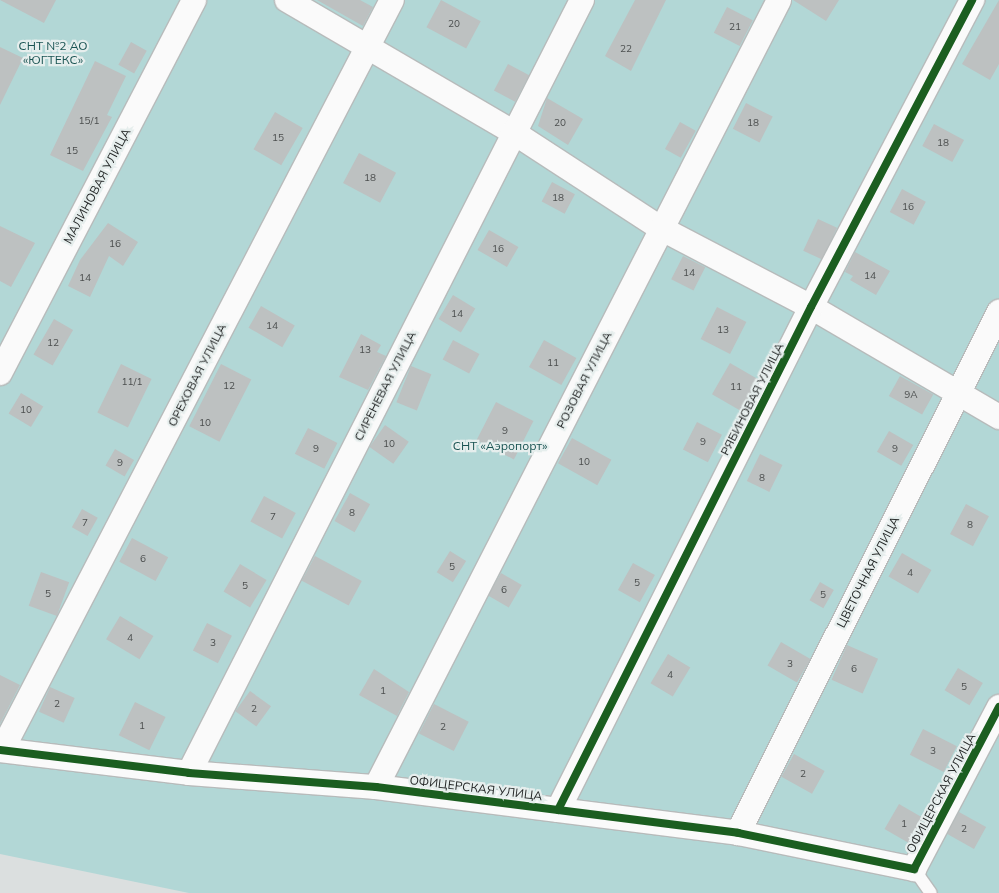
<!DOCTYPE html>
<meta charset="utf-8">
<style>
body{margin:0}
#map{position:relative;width:999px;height:893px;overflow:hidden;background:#dbdfdf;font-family:Mulish,sans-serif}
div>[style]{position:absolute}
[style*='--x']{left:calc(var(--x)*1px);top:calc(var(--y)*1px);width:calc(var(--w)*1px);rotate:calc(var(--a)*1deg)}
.green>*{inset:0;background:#b2d7d6}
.building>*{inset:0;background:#bdc1c1;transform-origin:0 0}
.roads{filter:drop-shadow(1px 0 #b7bbbb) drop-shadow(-1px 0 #b7bbbb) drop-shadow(0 1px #b7bbbb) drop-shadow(0 -1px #b7bbbb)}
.lane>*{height:12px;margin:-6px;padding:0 6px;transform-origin:6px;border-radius:6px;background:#fafafa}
.street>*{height:24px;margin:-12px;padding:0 12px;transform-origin:12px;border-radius:12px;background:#fafafa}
.cycleway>*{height:8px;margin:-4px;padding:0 4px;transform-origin:4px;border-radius:4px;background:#1b5e20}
span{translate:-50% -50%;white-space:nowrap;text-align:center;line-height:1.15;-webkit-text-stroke:4.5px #e6eeed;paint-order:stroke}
.number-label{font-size:10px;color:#4b4e4e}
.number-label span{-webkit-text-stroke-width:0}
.park-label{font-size:12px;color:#195352}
.street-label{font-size:12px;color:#252828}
</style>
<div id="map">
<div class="green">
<div style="clip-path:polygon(0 0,999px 0,999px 893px,189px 893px,0 854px)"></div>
</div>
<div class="building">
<div style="clip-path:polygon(0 0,56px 0,44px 23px)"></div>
<div style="clip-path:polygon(317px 0,360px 0,373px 7px,363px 26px)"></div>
<div style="left:441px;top:0;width:45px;height:31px;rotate:28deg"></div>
<div style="clip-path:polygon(635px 0,666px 0,631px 71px,605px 56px)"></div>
<div style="clip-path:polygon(793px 0,839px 0,826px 21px)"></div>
<div style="clip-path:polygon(999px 0,999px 64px,990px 80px,962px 64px)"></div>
<div style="left:727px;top:7px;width:29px;height:29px;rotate:27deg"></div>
<div style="left:131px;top:42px;width:18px;height:26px;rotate:29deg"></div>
<div style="clip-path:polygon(0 47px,23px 58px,0 105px)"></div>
<div style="clip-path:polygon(95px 61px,126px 76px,107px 115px,112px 117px,83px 171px,50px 155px)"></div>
<div style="left:508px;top:64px;width:24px;height:30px;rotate:28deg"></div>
<div style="clip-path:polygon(547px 98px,583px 119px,568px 145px,538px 126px)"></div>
<div style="left:746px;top:103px;width:30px;height:29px;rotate:27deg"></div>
<div style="left:275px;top:112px;width:32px;height:43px;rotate:30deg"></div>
<div style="left:680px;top:122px;width:18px;height:31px;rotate:29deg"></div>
<div style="left:934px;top:124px;width:34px;height:25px;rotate:28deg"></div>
<div style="left:359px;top:153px;width:42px;height:34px;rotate:28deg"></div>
<div style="left:552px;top:182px;width:26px;height:22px;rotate:28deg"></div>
<div style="left:902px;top:189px;width:27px;height:26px;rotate:28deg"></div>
<div style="left:818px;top:219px;width:21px;height:35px;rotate:25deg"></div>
<div style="clip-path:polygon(108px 223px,138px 242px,123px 266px,109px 256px,90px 297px,68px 286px,80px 260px)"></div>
<div style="clip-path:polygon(0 226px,35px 243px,11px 287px,0 281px)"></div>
<div style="left:489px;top:230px;width:34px;height:23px;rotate:30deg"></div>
<div style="clip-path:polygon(855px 252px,890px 271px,876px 295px,850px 280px,853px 276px,845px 272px)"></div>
<div style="left:683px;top:256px;width:25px;height:26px;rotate:27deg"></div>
<div style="left:453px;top:295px;width:26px;height:28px;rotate:31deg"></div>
<div style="left:261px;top:306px;width:39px;height:25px;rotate:30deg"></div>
<div style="left:717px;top:307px;width:33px;height:36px;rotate:27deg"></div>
<div style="left:54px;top:319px;width:22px;height:41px;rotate:30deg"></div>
<div style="clip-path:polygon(361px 334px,381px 345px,377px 352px,386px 356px,368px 390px,339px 377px)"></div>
<div style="left:453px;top:340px;width:30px;height:22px;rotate:28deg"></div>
<div style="left:544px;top:340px;width:37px;height:31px;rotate:29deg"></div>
<div style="left:730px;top:363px;width:34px;height:36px;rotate:30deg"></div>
<div style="left:121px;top:364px;width:34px;height:54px;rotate:26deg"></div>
<div style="left:221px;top:364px;width:34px;height:70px;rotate:27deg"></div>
<div style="left:411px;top:366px;width:22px;height:39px;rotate:22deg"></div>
<div style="left:900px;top:376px;width:38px;height:23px;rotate:29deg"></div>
<div style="left:21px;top:393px;width:26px;height:24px;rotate:31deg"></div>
<div style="left:496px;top:402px;width:42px;height:43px;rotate:27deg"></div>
<div style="left:697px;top:422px;width:28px;height:31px;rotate:27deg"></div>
<div style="left:385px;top:425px;width:29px;height:27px;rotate:35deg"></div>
<div style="left:308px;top:428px;width:33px;height:29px;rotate:27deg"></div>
<div style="left:889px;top:431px;width:28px;height:24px;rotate:30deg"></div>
<div style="left:572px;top:438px;width:45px;height:29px;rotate:29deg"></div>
<div style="left:115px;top:449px;width:22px;height:19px;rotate:30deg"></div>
<div style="left:760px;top:454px;width:25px;height:30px;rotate:26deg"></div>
<div style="left:350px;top:493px;width:23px;height:32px;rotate:29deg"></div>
<div style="left:264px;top:496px;width:36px;height:29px;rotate:28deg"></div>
<div style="left:966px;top:504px;width:26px;height:34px;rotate:28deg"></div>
<div style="left:82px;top:509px;width:18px;height:21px;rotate:29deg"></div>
<div style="left:132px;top:538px;width:41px;height:27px;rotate:28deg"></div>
<div style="left:450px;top:551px;width:19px;height:25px;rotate:32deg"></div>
<div style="left:902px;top:553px;width:34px;height:27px;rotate:30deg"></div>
<div style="left:315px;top:556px;width:53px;height:28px;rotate:28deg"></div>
<div style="left:633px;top:563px;width:25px;height:31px;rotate:29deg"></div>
<div style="left:240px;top:564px;width:31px;height:32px;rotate:31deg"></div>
<div style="left:41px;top:572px;width:30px;height:36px;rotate:20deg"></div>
<div style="left:501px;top:573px;width:24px;height:26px;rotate:30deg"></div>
<div style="left:820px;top:582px;width:16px;height:21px;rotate:30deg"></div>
<div style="left:120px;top:616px;width:39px;height:27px;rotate:31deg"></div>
<div style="left:207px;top:623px;width:28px;height:31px;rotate:27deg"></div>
<div style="left:781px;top:642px;width:34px;height:27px;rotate:30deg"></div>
<div style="left:847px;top:645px;width:34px;height:38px;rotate:24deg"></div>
<div style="left:668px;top:654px;width:26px;height:34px;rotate:31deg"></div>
<div style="left:958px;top:668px;width:29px;height:26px;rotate:31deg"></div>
<div style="clip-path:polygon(374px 669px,409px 692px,397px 716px,359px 695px)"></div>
<div style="clip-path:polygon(0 675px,20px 685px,0 724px)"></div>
<div style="left:50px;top:687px;width:27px;height:27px;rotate:24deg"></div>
<div style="left:250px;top:691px;width:26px;height:25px;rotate:36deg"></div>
<div style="left:135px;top:702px;width:34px;height:37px;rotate:26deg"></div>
<div style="left:434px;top:704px;width:39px;height:33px;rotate:27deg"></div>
<div style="left:923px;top:729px;width:38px;height:29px;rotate:27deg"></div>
<div style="left:794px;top:754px;width:35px;height:26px;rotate:29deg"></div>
<div style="left:899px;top:804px;width:28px;height:29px;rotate:30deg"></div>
<div style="left:959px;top:812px;width:31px;height:25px;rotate:29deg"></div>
</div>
<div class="roads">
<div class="lane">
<div style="--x:914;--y:869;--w:29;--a:55"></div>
</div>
<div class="street">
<div style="--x:287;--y:0;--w:262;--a:30.3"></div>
<div style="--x:513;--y:132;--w:178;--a:33.1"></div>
<div style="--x:662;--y:229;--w:168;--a:27.6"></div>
<div style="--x:811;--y:307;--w:218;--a:30.3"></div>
<div style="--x:0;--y:373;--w:420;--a:-62.5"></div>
<div style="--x:0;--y:750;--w:190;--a:6.9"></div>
<div style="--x:189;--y:773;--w:188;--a:4.3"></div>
<div style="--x:376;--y:787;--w:365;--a:7.2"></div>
<div style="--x:738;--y:833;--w:180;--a:11.6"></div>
<div style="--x:914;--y:869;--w:183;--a:-62.3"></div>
<div style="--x:2;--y:750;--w:845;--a:-62.53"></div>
<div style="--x:189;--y:773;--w:867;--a:-63.05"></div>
<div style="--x:376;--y:787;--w:884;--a:-62.88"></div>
<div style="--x:558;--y:810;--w:563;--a:-63.3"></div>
<div style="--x:811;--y:307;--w:347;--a:-62.3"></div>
<div style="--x:738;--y:833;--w:583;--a:-63.39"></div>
</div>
</div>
<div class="cycleway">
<div style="--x:0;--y:750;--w:190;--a:6.9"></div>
<div style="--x:189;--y:773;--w:188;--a:4.3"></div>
<div style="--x:376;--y:787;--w:365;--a:7.2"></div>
<div style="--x:738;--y:833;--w:180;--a:11.6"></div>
<div style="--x:914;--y:869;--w:183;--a:-62.3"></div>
<div style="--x:558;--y:810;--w:563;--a:-63.3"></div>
<div style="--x:811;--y:307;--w:347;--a:-62.3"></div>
</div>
<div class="number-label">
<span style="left:454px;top:24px">20</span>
<span style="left:735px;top:27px">21</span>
<span style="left:626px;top:49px">22</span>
<span style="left:89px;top:121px">15/1</span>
<span style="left:560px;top:123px">20</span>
<span style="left:753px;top:123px">18</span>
<span style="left:278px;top:138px">15</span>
<span style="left:943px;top:143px">18</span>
<span style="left:72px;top:151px">15</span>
<span style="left:370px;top:178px">18</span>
<span style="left:558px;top:198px">18</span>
<span style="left:908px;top:207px">16</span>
<span style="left:115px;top:244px">16</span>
<span style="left:498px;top:249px">16</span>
<span style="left:689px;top:273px">14</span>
<span style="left:870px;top:276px">14</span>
<span style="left:85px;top:278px">14</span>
<span style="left:457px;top:314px">14</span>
<span style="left:272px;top:326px">14</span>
<span style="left:723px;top:330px">13</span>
<span style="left:53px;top:343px">12</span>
<span style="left:365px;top:350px">13</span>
<span style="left:553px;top:363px">11</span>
<span style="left:132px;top:382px">11/1</span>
<span style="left:229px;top:386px">12</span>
<span style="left:736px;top:387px">11</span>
<span style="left:911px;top:395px">9А</span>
<span style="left:26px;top:410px">10</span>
<span style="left:205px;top:423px">10</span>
<span style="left:505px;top:431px">9</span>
<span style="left:703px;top:442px">9</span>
<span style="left:389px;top:444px">10</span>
<span style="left:316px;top:449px">9</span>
<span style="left:895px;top:449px">9</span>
<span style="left:584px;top:462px">10</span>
<span style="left:120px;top:463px">9</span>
<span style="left:762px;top:478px">8</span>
<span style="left:352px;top:513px">8</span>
<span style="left:273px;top:517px">7</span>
<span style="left:85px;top:523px">7</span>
<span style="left:970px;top:525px">8</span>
<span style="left:143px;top:559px">6</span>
<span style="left:452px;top:567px">5</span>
<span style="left:910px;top:573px">4</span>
<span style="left:637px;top:583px">5</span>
<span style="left:245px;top:586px">5</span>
<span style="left:504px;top:590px">6</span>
<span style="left:48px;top:594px">5</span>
<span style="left:823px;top:595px">5</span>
<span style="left:130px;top:638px">4</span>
<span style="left:213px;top:643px">3</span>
<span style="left:790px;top:664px">3</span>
<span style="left:854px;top:669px">6</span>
<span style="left:670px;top:675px">4</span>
<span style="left:964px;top:687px">5</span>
<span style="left:383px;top:691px">1</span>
<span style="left:57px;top:704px">2</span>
<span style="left:254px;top:709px">2</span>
<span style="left:142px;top:726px">1</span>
<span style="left:443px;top:727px">2</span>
<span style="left:933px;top:751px">3</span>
<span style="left:803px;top:774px">2</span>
<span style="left:904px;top:824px">1</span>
<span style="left:964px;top:829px">2</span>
</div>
<div class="park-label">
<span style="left:53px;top:53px">СНТ №2 АО<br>«ЮГТЕКС»</span>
<span style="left:500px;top:446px">СНТ «Аэропорт»</span>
</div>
<div class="street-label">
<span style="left:97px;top:186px;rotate:-62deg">МАЛИНОВАЯ УЛИЦА</span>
<span style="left:197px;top:375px;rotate:-63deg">ОРЕХОВАЯ УЛИЦА</span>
<span style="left:584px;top:380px;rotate:-63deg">РОЗОВАЯ УЛИЦА</span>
<span style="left:385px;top:386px;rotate:-63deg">СИРЕНЕВАЯ УЛИЦА</span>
<span style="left:752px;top:399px;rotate:-63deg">РЯБИНОВАЯ УЛИЦА</span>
<span style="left:868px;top:572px;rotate:-63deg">ЦВЕТОЧНАЯ УЛИЦА</span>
<span style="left:476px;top:788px;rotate:7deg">ОФИЦЕРСКАЯ УЛИЦА</span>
<span style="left:941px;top:793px;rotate:-62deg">ОФИЦЕРСКАЯ УЛИЦА</span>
</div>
</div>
